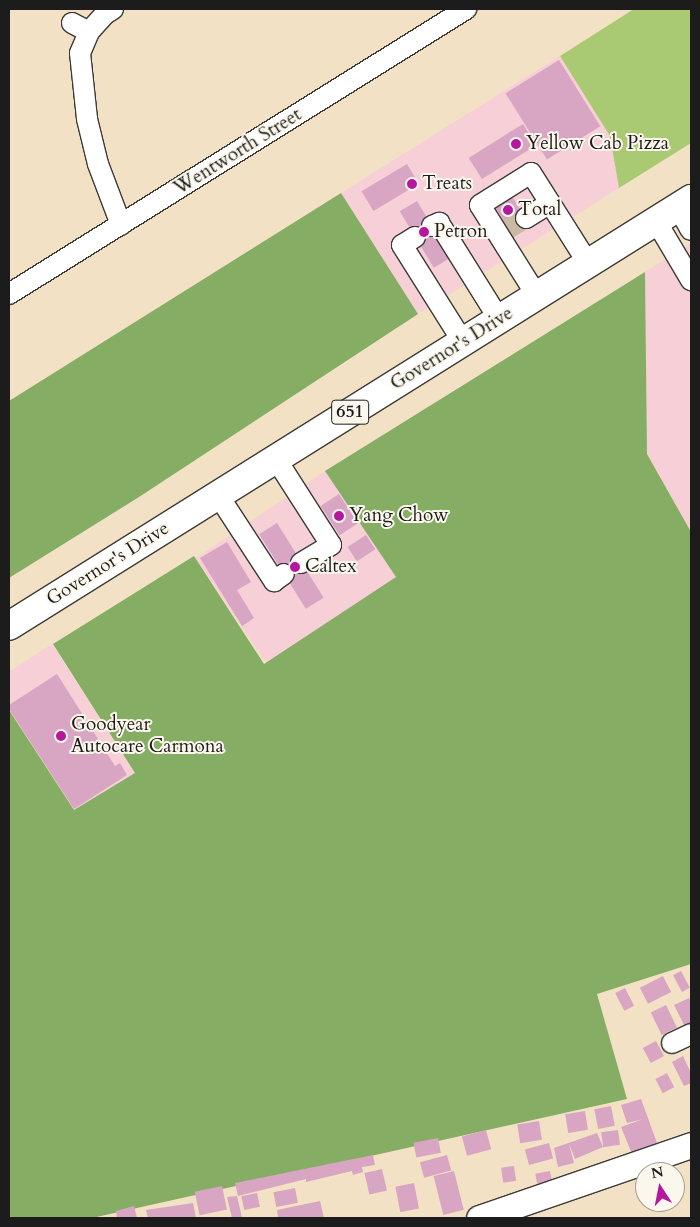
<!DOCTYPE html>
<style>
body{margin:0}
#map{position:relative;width:700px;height:1227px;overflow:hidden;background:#f3e1c5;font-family:Cardo,serif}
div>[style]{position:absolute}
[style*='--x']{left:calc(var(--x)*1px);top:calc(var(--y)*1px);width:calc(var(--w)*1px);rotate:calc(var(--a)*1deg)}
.built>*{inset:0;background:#f6cfd7;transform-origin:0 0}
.green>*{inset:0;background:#a9c972}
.forest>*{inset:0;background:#86ad64}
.building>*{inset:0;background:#d8a5c2;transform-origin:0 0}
.minor-tunnel>*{height:20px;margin-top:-10px;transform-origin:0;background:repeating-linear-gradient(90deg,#c8baa3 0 20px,transparent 0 30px)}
.roads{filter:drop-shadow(1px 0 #3c3a35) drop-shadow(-1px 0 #3c3a35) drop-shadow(0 1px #3c3a35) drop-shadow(0 -1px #3c3a35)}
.minor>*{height:20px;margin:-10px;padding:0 10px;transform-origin:10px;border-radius:10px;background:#fff}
.major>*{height:25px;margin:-12.5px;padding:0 12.5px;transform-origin:12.5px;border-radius:12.5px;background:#fff}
.highway>*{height:28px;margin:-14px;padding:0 14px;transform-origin:14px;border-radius:14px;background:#fff}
.dots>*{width:14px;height:14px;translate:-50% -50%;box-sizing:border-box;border:2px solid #fbf7ec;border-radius:50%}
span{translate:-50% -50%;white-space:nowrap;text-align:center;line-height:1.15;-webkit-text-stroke:4px #fbf7ec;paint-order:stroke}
.shield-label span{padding:1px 4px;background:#fbf7ec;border:1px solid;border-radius:4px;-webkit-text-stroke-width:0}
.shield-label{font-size:18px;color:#1c1c1c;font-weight:700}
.poi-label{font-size:19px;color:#1c1c1c}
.left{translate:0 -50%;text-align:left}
.street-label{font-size:19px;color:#1c1c1c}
.frame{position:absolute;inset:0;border:10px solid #1c1c1c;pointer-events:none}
.north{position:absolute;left:635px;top:1162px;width:50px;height:50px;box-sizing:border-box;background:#fbf7ec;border:1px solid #a29f99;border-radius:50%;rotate:349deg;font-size:14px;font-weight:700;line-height:20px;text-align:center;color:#1c1c1c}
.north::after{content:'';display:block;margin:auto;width:18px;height:22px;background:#b5179e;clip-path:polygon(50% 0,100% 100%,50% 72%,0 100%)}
</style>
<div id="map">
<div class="built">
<div style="clip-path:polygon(560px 56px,610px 136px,619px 188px,418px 314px,341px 193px)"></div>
<div style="clip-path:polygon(691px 243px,691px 532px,647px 454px,645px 272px)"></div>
<div style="left:325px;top:471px;width:128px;height:156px;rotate:56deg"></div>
<div style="clip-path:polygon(52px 644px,135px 773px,74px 810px,9px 710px,9px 672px)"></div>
</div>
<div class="green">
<div style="clip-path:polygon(634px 9px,691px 9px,691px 143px,619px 188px,610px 136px,560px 56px)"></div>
</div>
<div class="forest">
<div style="clip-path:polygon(341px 193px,418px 314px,139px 497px,9px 578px,9px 401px)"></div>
<div style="clip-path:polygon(645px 272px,647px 454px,691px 532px,691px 964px,597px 994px,627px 1099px,92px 1218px,9px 1218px,9px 710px,74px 810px,135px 773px,53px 644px,194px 556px,264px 664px,396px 577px,325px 471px)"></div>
</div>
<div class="building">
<div style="left:559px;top:60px;width:78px;height:63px;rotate:58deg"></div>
<div style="left:523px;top:124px;width:25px;height:64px;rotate:58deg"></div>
<div style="left:407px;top:164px;width:23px;height:53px;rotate:59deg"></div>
<div style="left:508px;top:190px;width:39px;height:20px;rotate:58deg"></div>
<div style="left:417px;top:201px;width:66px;height:20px;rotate:59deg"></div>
<div style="left:339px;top:494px;width:35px;height:22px;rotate:57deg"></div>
<div style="left:277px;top:523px;width:88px;height:21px;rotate:58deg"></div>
<div style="left:366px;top:535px;width:17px;height:22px;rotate:57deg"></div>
<div style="clip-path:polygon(227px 542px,251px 582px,237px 590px,254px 618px,242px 626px,200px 558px)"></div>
<div style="clip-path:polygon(57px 674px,115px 766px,120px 763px,127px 775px,74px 809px,9px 709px,9px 705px)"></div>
<div style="left:681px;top:971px;width:19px;height:9px;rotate:62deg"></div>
<div style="left:663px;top:976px;width:18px;height:26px;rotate:63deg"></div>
<div style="left:625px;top:988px;width:20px;height:11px;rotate:63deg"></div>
<div style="clip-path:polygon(689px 998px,691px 1002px,691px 1024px,685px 1027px,674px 1005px)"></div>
<div style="left:666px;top:1005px;width:25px;height:17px;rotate:64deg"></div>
<div style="left:656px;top:1041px;width:17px;height:15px;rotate:62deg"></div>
<div style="clip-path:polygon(683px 1056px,691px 1073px,691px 1083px,684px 1086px,672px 1062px)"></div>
<div style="left:667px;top:1073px;width:16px;height:13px;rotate:63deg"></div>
<div style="clip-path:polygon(641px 1099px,657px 1143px,632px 1154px,621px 1127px,643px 1119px,627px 1123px,621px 1105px)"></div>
<div style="left:611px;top:1106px;width:20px;height:17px;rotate:79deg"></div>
<div style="left:585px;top:1111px;width:19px;height:20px;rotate:81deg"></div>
<div style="left:539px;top:1121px;width:19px;height:22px;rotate:81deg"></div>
<div style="left:486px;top:1130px;width:20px;height:25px;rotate:75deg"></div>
<div style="left:618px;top:1130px;width:15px;height:17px;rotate:82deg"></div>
<div style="clip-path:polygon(597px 1133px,603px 1147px,575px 1159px,569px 1144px,574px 1163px,558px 1167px,554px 1148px)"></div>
<div style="left:438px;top:1138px;width:15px;height:25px;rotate:79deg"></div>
<div style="left:549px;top:1143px;width:16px;height:25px;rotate:75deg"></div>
<div style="clip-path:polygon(373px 1155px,375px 1165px,362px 1167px,363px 1172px,353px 1175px,352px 1171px,306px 1182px,306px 1179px,238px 1196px,235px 1183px)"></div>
<div style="left:447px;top:1155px;width:16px;height:28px;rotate:75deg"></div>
<div style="left:514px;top:1166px;width:15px;height:13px;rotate:82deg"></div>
<div style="left:382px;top:1169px;width:22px;height:18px;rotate:77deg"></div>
<div style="left:454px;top:1171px;width:40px;height:21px;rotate:76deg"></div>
<div style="left:550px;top:1171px;width:10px;height:15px;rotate:79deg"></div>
<div style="left:414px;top:1183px;width:26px;height:19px;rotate:79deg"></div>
<div style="left:222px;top:1186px;width:24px;height:28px;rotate:78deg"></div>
<div style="left:295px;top:1188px;width:15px;height:22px;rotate:79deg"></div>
<div style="left:257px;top:1193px;width:14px;height:16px;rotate:78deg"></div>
<div style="clip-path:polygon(237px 1196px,242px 1218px,232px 1218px,227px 1197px)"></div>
<div style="clip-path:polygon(320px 1201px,324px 1218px,278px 1218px,277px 1210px)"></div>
<div style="clip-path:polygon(193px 1203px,196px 1218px,148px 1218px,146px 1210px)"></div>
<div style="clip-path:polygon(134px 1206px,137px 1218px,117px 1218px,116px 1211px)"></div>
</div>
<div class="minor-tunnel">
<div style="--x:508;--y:229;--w:21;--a:-31"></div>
</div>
<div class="roads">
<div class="minor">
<div style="--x:113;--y:9;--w:9;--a:148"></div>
<div style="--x:105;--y:14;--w:24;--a:132"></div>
<div style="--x:89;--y:32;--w:23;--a:113"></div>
<div style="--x:80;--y:53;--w:66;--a:83.9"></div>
<div style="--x:87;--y:119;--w:46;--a:76.3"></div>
<div style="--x:98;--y:164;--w:65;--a:69.3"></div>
<div style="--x:72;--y:23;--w:19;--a:28"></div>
<div style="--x:678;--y:207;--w:26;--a:61"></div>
<div style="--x:526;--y:218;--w:28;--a:-32"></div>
<div style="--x:656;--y:221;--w:69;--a:59.3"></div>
<div style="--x:432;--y:226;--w:8;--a:-23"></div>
<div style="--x:439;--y:223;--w:113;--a:58"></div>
<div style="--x:415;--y:237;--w:15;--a:148"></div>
<div style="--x:402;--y:245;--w:115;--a:57.8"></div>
<div style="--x:9;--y:294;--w:539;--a:-31.95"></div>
<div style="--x:537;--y:296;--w:107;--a:-122.1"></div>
<div style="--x:480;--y:205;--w:60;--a:-32.1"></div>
<div style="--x:531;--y:173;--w:107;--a:57.7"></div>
<div style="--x:276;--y:459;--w:102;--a:57.4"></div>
<div style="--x:331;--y:545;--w:35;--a:149"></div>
<div style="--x:218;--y:495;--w:103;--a:56.9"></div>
<div style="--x:274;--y:581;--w:12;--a:-35"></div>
<div style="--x:672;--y:1043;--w:21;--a:-25"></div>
</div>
<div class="major">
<div style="--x:479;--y:1218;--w:224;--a:-19"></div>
</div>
<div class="highway">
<div style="--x:9;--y:626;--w:805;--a:-32.05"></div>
</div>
</div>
<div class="dots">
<div style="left:516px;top:144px;background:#b5179e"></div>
<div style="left:412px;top:184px;background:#b5179e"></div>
<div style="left:508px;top:210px;background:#b5179e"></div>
<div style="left:424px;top:232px;background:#b5179e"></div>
<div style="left:339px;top:516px;background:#b5179e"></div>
<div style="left:295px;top:567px;background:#b5179e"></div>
<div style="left:61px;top:736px;background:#b5179e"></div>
</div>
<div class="shield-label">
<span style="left:350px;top:412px">651</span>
</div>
<div class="poi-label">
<span class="left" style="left:526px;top:144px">Yellow Cab Pizza</span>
<span class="left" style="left:422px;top:184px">Treats</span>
<span class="left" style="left:518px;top:210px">Total</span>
<span class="left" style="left:434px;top:232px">Petron</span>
<span class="left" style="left:349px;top:516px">Yang Chow</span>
<span class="left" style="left:305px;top:567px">Caltex</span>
<span class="left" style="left:71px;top:736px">Goodyear<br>Autocare Carmona</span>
</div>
<div class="street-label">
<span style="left:238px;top:152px;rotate:-32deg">Wentworth Street</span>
<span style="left:452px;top:349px;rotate:-32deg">Governor's Drive</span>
<span style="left:108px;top:564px;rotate:-32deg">Governor's Drive</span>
</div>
<div class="frame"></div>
<div class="north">N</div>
</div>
